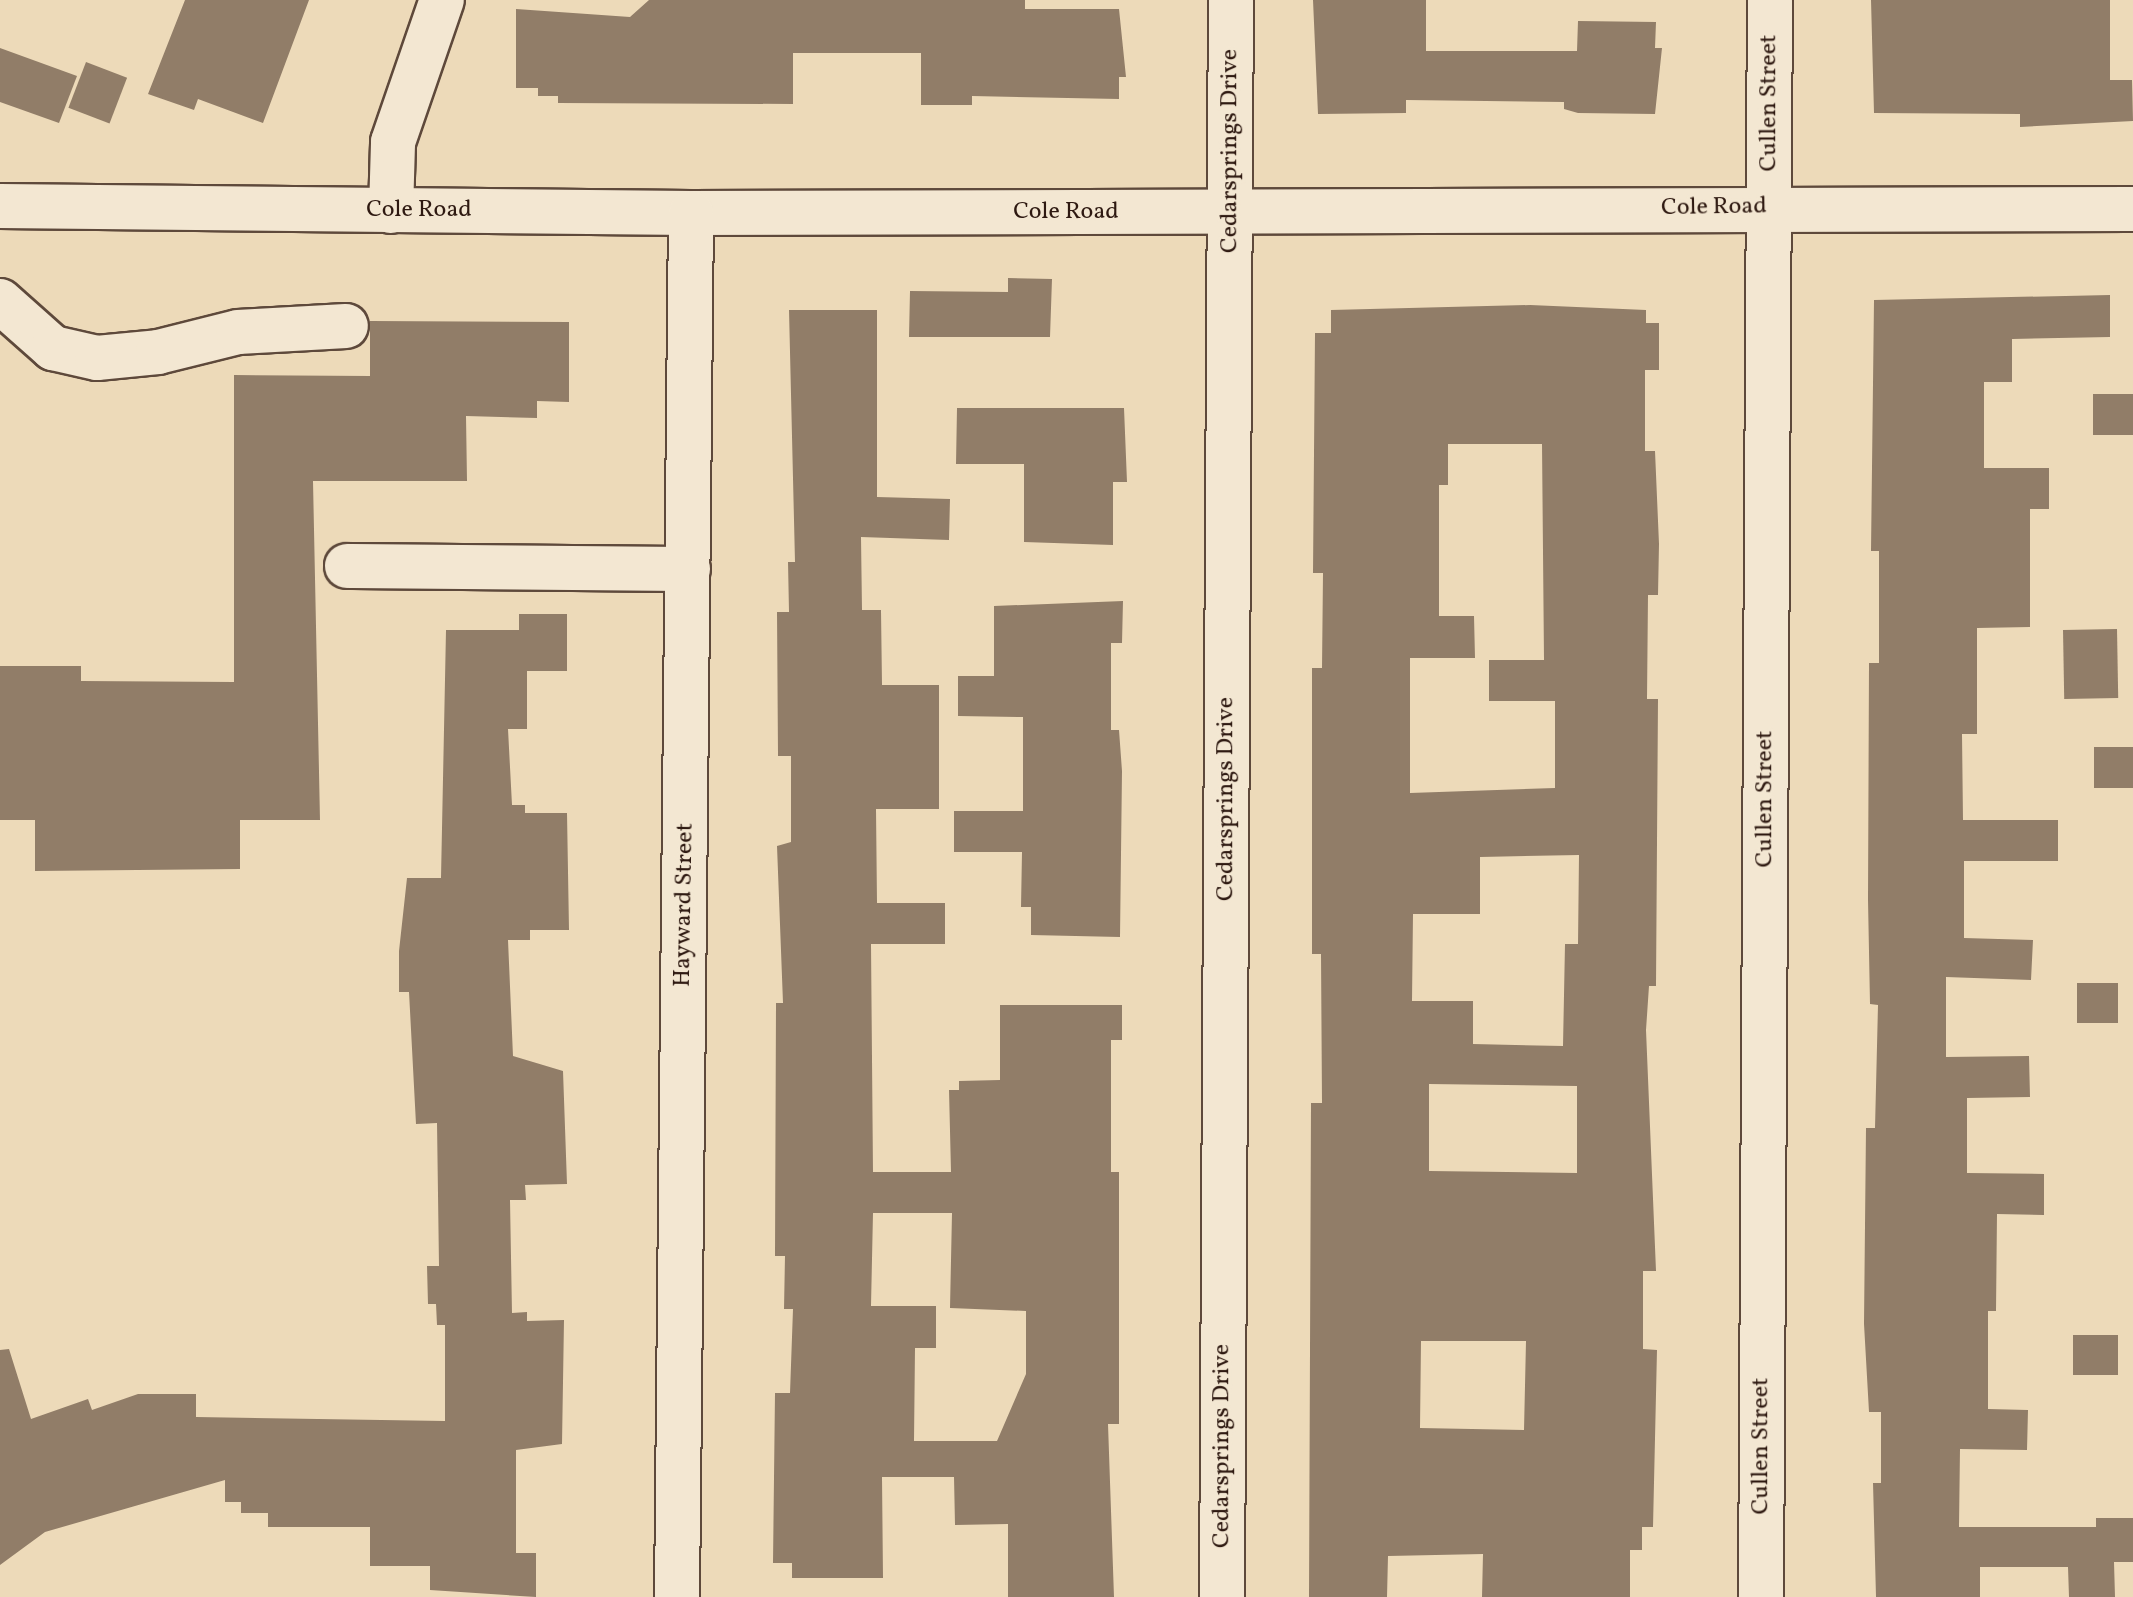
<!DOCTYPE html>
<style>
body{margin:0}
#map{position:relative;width:2133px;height:1597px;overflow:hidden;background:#eddab9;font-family:Vollkorn,serif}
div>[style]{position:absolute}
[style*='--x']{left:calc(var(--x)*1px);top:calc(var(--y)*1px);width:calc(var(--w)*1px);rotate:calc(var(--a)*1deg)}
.building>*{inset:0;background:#917d68;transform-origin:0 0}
.roads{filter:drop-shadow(2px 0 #5e493b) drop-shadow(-2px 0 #5e493b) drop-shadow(0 2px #5e493b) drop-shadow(0 -2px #5e493b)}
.minor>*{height:44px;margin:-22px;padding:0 22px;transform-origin:22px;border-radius:22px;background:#f3e7d2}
span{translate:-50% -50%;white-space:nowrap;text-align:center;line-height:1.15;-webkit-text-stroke:6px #f3e7d2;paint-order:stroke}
.street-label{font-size:24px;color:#2e1911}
</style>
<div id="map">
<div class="building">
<div style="clip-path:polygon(185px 0,309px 0,263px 123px,198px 99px,194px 110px,148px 94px)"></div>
<div style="clip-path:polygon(649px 0,1025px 0,1025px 9px,1119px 9px,1126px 77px,1119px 77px,1119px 99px,972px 96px,972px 105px,921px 105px,921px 53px,793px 53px,793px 104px,558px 103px,558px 96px,538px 96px,538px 88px,516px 88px,516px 9px,630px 17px)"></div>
<div style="clip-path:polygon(1313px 0,1426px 0,1426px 51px,1577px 51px,1578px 21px,1656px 22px,1655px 48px,1662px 48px,1655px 114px,1578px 113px,1564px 109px,1564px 102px,1406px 100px,1406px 113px,1318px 114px)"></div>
<div style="clip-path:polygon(1871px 0,2110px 0,2110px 80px,2132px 80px,2133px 121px,2020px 127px,2020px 114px,1874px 113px)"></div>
<div style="clip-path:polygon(0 48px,77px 76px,59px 123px,0 102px)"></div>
<div style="left:86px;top:62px;width:44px;height:49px;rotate:21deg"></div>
<div style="clip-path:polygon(1008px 278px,1052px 279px,1050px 337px,909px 337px,910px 291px,1008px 292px)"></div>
<div style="clip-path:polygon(2110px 295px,2110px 337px,2012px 339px,2012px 382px,1984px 382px,1984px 468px,2049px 468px,2049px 509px,2030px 509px,2030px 627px,1977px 628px,1977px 734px,1962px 734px,1963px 820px,2058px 820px,2058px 861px,1964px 861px,1964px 938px,2033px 940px,2031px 980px,1946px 977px,1946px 1057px,2029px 1056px,2030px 1097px,1967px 1098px,1967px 1173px,2044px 1174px,2044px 1215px,1997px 1214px,1996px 1311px,1988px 1311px,1988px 1409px,2028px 1410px,2027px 1450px,1960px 1449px,1959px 1527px,2096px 1527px,2096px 1518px,2133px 1518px,2133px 1562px,2114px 1562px,2115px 1597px,2069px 1597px,2068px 1567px,1980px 1567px,1980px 1597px,1876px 1597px,1873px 1483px,1881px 1483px,1881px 1412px,1869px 1412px,1864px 1324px,1866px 1128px,1875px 1128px,1878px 1005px,1870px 1004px,1868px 900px,1869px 663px,1879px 663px,1879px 551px,1871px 551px,1874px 300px)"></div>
<div style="clip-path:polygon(evenodd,1530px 305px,1646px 310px,1646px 323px,1659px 323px,1659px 370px,1645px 370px,1645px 451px,1655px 451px,1659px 544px,1658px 595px,1648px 595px,1647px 699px,1658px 699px,1656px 986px,1649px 986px,1646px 1030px,1656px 1271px,1643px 1271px,1643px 1349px,1657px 1350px,1653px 1527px,1642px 1527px,1642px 1550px,1630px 1550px,1630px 1597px,1482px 1597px,1483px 1554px,1388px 1556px,1387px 1597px,1309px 1597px,1311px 1103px,1322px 1103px,1321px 954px,1312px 954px,1312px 668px,1322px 668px,1323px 573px,1313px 573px,1315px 333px,1331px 333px,1331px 310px,1530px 305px,1448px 444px,1542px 444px,1544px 660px,1489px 660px,1489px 701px,1555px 701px,1555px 788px,1410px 793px,1410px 658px,1475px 658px,1474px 616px,1439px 616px,1439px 485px,1448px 485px,1448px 444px,1530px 305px,1579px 855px,1578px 944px,1565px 944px,1563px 1046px,1473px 1044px,1473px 1001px,1412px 1001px,1413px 914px,1480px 914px,1480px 857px,1579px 855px,1530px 305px,1429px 1084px,1577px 1086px,1577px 1173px,1429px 1171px,1429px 1084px,1530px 305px,1421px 1341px,1526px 1341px,1524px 1430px,1420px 1428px,1421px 1341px)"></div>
<div style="clip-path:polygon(evenodd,789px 310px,877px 310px,877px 497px,950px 499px,949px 540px,861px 537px,862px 610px,881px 610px,882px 685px,939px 685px,939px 809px,876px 809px,877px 903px,945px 903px,945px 944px,871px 944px,873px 1172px,951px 1172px,949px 1090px,959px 1090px,959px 1081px,1000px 1080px,1000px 1005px,1122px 1005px,1122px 1040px,1111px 1040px,1111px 1172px,1119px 1172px,1119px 1424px,1108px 1424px,1114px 1597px,1008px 1597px,1008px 1524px,955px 1525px,954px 1477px,882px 1477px,883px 1578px,792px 1578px,792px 1563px,773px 1563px,775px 1393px,790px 1393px,793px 1309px,784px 1309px,785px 1256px,775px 1256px,776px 1003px,783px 1003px,777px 846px,791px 842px,791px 756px,778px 756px,777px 612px,789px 612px,788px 562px,795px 562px,789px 310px,873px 1213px,952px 1213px,950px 1308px,1026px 1311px,1026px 1374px,997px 1441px,914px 1441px,915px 1348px,936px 1348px,936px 1306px,871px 1306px,873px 1213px)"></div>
<div style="clip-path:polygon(370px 321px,569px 322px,569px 402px,537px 401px,537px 418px,466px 416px,467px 481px,313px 481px,320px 820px,240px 820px,240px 869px,35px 871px,35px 820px,0 820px,0 666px,81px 666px,81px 681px,234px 682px,234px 375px,370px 376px)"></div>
<div style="left:2093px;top:394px;width:40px;height:41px"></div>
<div style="clip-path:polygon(957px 408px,1124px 408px,1127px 482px,1113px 482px,1113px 545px,1024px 542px,1024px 464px,956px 464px)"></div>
<div style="clip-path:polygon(1123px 601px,1122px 643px,1111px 643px,1111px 730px,1119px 730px,1122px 771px,1120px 937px,1031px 935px,1031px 907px,1021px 907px,1022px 852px,954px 852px,954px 811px,1023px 811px,1023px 717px,958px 716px,958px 676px,994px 676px,994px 606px)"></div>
<div style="clip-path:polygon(519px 614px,567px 614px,567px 671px,527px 671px,527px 729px,508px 729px,512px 805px,525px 805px,525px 813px,567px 813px,569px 930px,530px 930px,530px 940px,508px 940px,513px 1056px,563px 1071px,567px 1184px,525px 1185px,526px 1200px,510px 1200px,512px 1313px,527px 1312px,527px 1321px,564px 1320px,562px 1444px,516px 1450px,516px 1553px,536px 1553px,536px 1597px,430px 1590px,430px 1566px,370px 1566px,370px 1527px,268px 1527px,268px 1513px,241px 1513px,241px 1502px,225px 1502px,225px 1480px,45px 1532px,0 1565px,0 1350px,9px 1349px,31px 1419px,88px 1399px,92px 1410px,138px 1394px,196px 1394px,196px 1417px,445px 1421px,445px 1325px,437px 1325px,436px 1304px,428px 1304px,427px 1266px,439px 1266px,437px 1123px,416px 1124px,409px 992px,399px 992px,399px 951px,407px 878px,441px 878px,446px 630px,519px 630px)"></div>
<div style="left:2117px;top:629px;width:69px;height:54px;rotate:89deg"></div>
<div style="left:2094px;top:747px;width:39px;height:41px"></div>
<div style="left:2077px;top:983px;width:41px;height:40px"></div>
<div style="left:2073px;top:1335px;width:45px;height:40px"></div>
</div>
<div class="roads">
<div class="minor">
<div style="--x:0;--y:206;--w:691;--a:0.58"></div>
<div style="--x:691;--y:213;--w:1442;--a:-0.16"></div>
<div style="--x:391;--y:211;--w:69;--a:-88.3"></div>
<div style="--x:393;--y:142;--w:150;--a:-71"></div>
<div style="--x:0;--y:301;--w:71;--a:41.6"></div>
<div style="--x:53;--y:348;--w:45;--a:12.8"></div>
<div style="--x:97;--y:358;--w:61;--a:-5.6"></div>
<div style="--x:158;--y:352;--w:82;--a:-14"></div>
<div style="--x:238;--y:332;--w:108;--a:-3.2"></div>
<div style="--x:347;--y:566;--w:341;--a:0.5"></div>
<div style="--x:677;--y:1597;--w:1384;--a:-89.42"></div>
<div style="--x:1222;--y:1597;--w:1597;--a:-89.68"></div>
<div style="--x:1761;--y:1597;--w:1597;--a:-89.68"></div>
</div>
</div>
<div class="street-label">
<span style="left:1770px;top:103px;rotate:-90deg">Cullen Street</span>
<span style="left:1231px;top:151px;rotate:-90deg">Cedarsprings Drive</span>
<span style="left:1714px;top:208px;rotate:-1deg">Cole Road</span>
<span style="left:419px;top:211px">Cole Road</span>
<span style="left:1066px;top:213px">Cole Road</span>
<span style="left:1227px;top:799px;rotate:-90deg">Cedarsprings Drive</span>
<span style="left:1766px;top:799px;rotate:-90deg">Cullen Street</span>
<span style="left:685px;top:905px;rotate:-89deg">Hayward Street</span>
<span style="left:1223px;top:1446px;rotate:-90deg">Cedarsprings Drive</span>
<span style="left:1762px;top:1446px;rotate:-90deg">Cullen Street</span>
</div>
</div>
